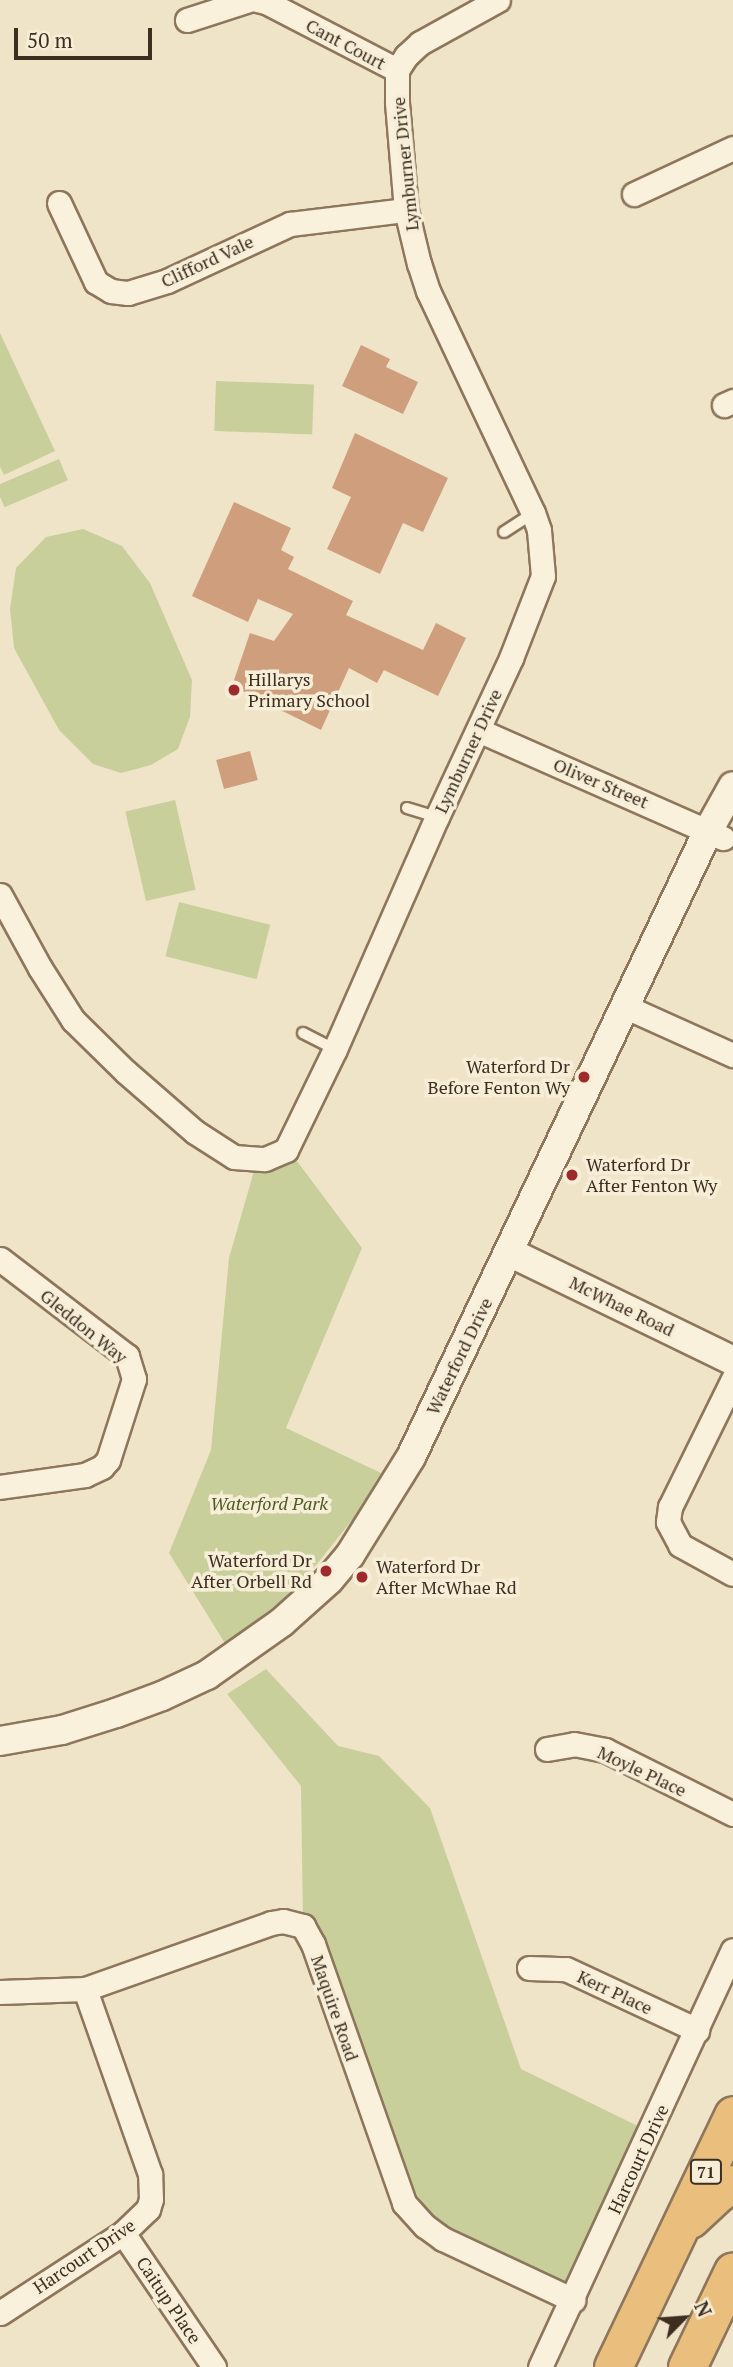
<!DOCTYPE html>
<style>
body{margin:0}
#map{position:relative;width:733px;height:2367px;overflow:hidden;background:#f0e4c8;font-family:"PT Serif",serif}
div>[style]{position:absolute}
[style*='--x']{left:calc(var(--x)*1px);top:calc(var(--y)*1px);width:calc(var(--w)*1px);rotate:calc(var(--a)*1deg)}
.green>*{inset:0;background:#c9cf9b;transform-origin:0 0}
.building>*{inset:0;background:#cf9f7d;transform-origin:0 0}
.roads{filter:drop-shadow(2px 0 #8d765c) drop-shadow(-2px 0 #8d765c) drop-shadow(0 2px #8d765c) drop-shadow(0 -2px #8d765c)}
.service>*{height:10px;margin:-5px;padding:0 5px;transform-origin:5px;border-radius:5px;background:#faf1dc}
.minor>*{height:23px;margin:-11.5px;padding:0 11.5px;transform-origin:11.5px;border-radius:11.5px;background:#faf1dc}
.tertiary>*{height:28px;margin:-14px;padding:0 14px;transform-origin:14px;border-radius:14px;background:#faf1dc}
.trunk>*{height:37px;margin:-18.5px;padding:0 18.5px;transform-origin:18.5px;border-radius:18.5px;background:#eabe7c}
.dots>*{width:19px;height:19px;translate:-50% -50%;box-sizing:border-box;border:4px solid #f7eed8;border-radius:50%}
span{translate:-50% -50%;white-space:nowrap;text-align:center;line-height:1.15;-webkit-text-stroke:7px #f7eed8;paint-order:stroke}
.shield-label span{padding:2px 5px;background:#f7eed8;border:2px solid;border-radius:5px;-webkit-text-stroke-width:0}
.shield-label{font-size:16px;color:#3d2e20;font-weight:700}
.street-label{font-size:18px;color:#3d2e20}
.poi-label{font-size:18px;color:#3d2e20}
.left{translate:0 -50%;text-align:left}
.right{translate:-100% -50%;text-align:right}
.park-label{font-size:18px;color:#4d5a26;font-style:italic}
.north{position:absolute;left:649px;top:2283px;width:70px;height:70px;-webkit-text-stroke:5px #f7eed8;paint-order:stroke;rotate:65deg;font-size:19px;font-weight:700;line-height:28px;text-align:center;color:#3d2e20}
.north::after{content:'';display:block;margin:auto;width:24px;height:32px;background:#3d2e20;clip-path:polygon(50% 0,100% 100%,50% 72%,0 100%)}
.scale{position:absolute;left:14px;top:28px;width:138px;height:32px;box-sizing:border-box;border:4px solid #3d2e20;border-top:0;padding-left:9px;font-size:21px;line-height:24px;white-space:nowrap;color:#3d2e20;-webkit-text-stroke:5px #f7eed8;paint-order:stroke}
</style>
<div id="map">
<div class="green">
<div style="clip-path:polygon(0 333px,55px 451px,4px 475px,0 467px)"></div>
<div style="left:216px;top:381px;width:98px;height:50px;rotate:2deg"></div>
<div style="left:59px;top:459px;width:23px;height:69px;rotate:67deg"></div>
<div style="clip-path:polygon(83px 529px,122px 546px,150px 583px,192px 680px,190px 717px,178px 749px,151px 765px,121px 773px,93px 764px,59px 730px,14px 648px,10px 609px,16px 568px,46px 537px)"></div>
<div style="left:175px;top:800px;width:92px;height:51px;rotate:77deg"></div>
<div style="left:179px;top:902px;width:94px;height:56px;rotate:14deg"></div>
<div style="clip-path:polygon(297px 1161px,362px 1248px,286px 1428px,381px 1473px,353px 1519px,317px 1564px,282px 1600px,226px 1645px,169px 1553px,211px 1450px,229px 1258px,254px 1171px)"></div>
<div style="clip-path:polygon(266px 1669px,338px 1746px,379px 1756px,430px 1808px,521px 2069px,640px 2127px,573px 2300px,531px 2266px,434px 2232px,423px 2204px,410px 2184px,303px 1926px,301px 1786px,227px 1694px)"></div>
</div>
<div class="building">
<div style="clip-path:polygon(361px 345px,390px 359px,386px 367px,418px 382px,403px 414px,342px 386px)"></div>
<div style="clip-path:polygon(355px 433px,448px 478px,423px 532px,403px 523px,380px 574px,327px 549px,351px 497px,332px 488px)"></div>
<div style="clip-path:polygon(234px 502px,291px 528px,281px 550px,294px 557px,288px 569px,353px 601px,346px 615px,423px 650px,436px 623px,466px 638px,438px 696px,384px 670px,377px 683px,349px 668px,321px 730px,232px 686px,250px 633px,274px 641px,293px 614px,258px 599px,248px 622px,192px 596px)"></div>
<div style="left:250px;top:751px;width:30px;height:35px;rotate:75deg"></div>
</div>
<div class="roads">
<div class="service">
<div style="--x:504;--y:532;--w:35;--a:-33"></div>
<div style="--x:407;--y:808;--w:31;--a:17"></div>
<div style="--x:303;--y:1033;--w:36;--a:27"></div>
</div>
<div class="minor">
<div style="--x:257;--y:0;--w:9;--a:13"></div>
<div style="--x:266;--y:2;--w:148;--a:27.4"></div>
<div style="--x:187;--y:20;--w:65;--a:-17.9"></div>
<div style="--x:634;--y:194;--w:109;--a:-24.9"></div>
<div style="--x:59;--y:203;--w:87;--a:64.9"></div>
<div style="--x:96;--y:282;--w:17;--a:31"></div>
<div style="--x:111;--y:291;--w:17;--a:7"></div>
<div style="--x:128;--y:293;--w:41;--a:-17.1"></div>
<div style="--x:167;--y:281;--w:136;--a:-24.9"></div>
<div style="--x:290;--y:224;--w:117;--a:-6.9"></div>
<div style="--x:724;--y:405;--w:10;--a:-24"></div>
<div style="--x:478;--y:730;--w:268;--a:23.8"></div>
<div style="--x:0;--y:895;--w:83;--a:61.3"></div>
<div style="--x:40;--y:968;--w:62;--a:57.6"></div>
<div style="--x:73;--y:1020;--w:74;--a:44.5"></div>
<div style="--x:126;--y:1072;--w:91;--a:41"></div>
<div style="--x:195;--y:1132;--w:46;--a:32.7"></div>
<div style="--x:234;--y:1157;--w:31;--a:4"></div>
<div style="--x:265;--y:1159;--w:23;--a:-23"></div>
<div style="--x:286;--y:1150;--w:112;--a:-64.1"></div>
<div style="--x:335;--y:1049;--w:253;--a:-66.3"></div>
<div style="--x:437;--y:817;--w:175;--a:-65"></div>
<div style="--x:511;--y:658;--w:88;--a:-68.7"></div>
<div style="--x:543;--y:576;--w:46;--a:-95"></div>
<div style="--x:539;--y:530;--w:18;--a:-109"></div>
<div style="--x:533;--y:513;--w:246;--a:-115.3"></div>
<div style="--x:428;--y:291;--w:28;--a:-108"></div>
<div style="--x:419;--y:264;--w:56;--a:-103.5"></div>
<div style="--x:406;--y:210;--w:108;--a:-94.8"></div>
<div style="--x:397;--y:102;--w:32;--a:-90"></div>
<div style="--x:397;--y:70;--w:17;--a:-57"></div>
<div style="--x:406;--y:56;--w:19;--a:-43"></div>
<div style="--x:420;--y:43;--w:89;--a:-28.9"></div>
<div style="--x:626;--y:1007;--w:117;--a:24.2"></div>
<div style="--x:0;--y:1259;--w:160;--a:37.4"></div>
<div style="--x:127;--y:1356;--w:24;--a:73"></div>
<div style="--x:134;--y:1379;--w:85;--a:107.8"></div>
<div style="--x:108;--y:1460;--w:9;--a:131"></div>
<div style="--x:102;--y:1467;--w:19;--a:155"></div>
<div style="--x:85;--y:1475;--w:86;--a:172"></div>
<div style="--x:733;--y:1379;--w:143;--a:116.2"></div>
<div style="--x:670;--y:1507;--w:15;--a:98"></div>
<div style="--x:668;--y:1522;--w:26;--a:62"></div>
<div style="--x:680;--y:1545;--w:60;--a:28.7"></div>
<div style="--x:547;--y:1749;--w:27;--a:-10"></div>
<div style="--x:574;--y:1744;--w:32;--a:11"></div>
<div style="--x:605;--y:1750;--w:143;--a:26.6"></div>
<div style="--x:529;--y:1968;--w:37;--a:2"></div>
<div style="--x:566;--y:1969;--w:145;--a:25"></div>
<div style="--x:0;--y:1992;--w:85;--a:-2"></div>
<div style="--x:85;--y:1989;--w:197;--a:-19.5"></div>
<div style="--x:271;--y:1923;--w:12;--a:-9"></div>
<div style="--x:283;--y:1921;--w:21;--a:14"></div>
<div style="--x:303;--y:1926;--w:21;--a:61"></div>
<div style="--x:313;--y:1944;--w:275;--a:70.6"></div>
<div style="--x:404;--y:2203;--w:31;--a:48"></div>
<div style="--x:425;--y:2226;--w:22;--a:36"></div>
<div style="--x:443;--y:2239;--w:144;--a:25.1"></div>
<div style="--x:123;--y:2233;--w:162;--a:55.8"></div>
<div style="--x:0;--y:2313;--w:147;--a:-33"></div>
<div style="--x:123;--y:2233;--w:35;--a:-44"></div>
<div style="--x:148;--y:2209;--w:10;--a:-73"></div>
<div style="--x:151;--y:2199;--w:25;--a:-92"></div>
<div style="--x:150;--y:2174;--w:196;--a:-109.4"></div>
<div style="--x:540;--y:2367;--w:459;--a:-65.2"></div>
</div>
<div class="tertiary">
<div style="--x:509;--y:1252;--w:249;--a:25.9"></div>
<div style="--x:0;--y:1741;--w:63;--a:-10.1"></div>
<div style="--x:62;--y:1730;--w:57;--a:-17.5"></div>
<div style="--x:116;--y:1713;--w:49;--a:-20.3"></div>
<div style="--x:162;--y:1696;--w:50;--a:-25"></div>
<div style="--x:207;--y:1675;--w:92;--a:-35.2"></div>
<div style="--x:282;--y:1622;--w:63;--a:-41.8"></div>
<div style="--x:329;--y:1580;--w:33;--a:-50"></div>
<div style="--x:350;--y:1555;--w:115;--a:-58.1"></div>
<div style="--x:411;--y:1457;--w:693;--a:-64.62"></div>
<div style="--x:708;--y:831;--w:51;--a:-60.9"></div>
</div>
<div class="trunk">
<div style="--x:690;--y:2219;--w:40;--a:-43"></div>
<div style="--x:719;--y:2192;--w:16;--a:-30"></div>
<div style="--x:613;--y:2367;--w:279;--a:-64.5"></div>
<div style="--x:687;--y:2367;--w:106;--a:-64.4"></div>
</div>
</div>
<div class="dots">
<div style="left:234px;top:690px;background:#9e2a2b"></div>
<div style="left:584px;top:1077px;background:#9e2a2b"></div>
<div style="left:572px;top:1175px;background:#9e2a2b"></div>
<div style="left:326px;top:1571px;background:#9e2a2b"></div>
<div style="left:362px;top:1577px;background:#9e2a2b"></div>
</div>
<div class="shield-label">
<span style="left:706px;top:2172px">71</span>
</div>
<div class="street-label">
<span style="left:346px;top:44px;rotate:28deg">Cant Court</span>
<span style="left:405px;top:164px;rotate:-96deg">Lymburner Drive</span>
<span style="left:207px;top:261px;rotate:-25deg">Clifford Vale</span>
<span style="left:468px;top:751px;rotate:-65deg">Lymburner Drive</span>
<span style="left:601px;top:783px;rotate:23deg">Oliver Street</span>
<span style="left:622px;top:1306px;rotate:26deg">McWhae Road</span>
<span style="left:84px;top:1326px;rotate:39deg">Gleddon Way</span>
<span style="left:459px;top:1356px;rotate:-64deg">Waterford Drive</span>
<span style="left:642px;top:1771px;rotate:25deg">Moyle Place</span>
<span style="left:615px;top:1992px;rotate:25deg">Kerr Place</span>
<span style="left:335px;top:2008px;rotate:71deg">Maquire Road</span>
<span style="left:638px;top:2159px;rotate:-65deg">Harcourt Drive</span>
<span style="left:84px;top:2256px;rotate:-34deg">Harcourt Drive</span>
<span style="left:169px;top:2300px;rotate:56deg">Caitup Place</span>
</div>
<div class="poi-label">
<span class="left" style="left:248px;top:690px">Hillarys<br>Primary School</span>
<span class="right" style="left:570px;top:1077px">Waterford Dr<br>Before Fenton Wy</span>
<span class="left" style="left:586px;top:1175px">Waterford Dr<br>After Fenton Wy</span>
<span class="right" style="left:312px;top:1571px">Waterford Dr<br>After Orbell Rd</span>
<span class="left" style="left:376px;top:1577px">Waterford Dr<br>After McWhae Rd</span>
</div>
<div class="park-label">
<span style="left:269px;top:1503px">Waterford Park</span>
</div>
<div class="north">N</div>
<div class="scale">50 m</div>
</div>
